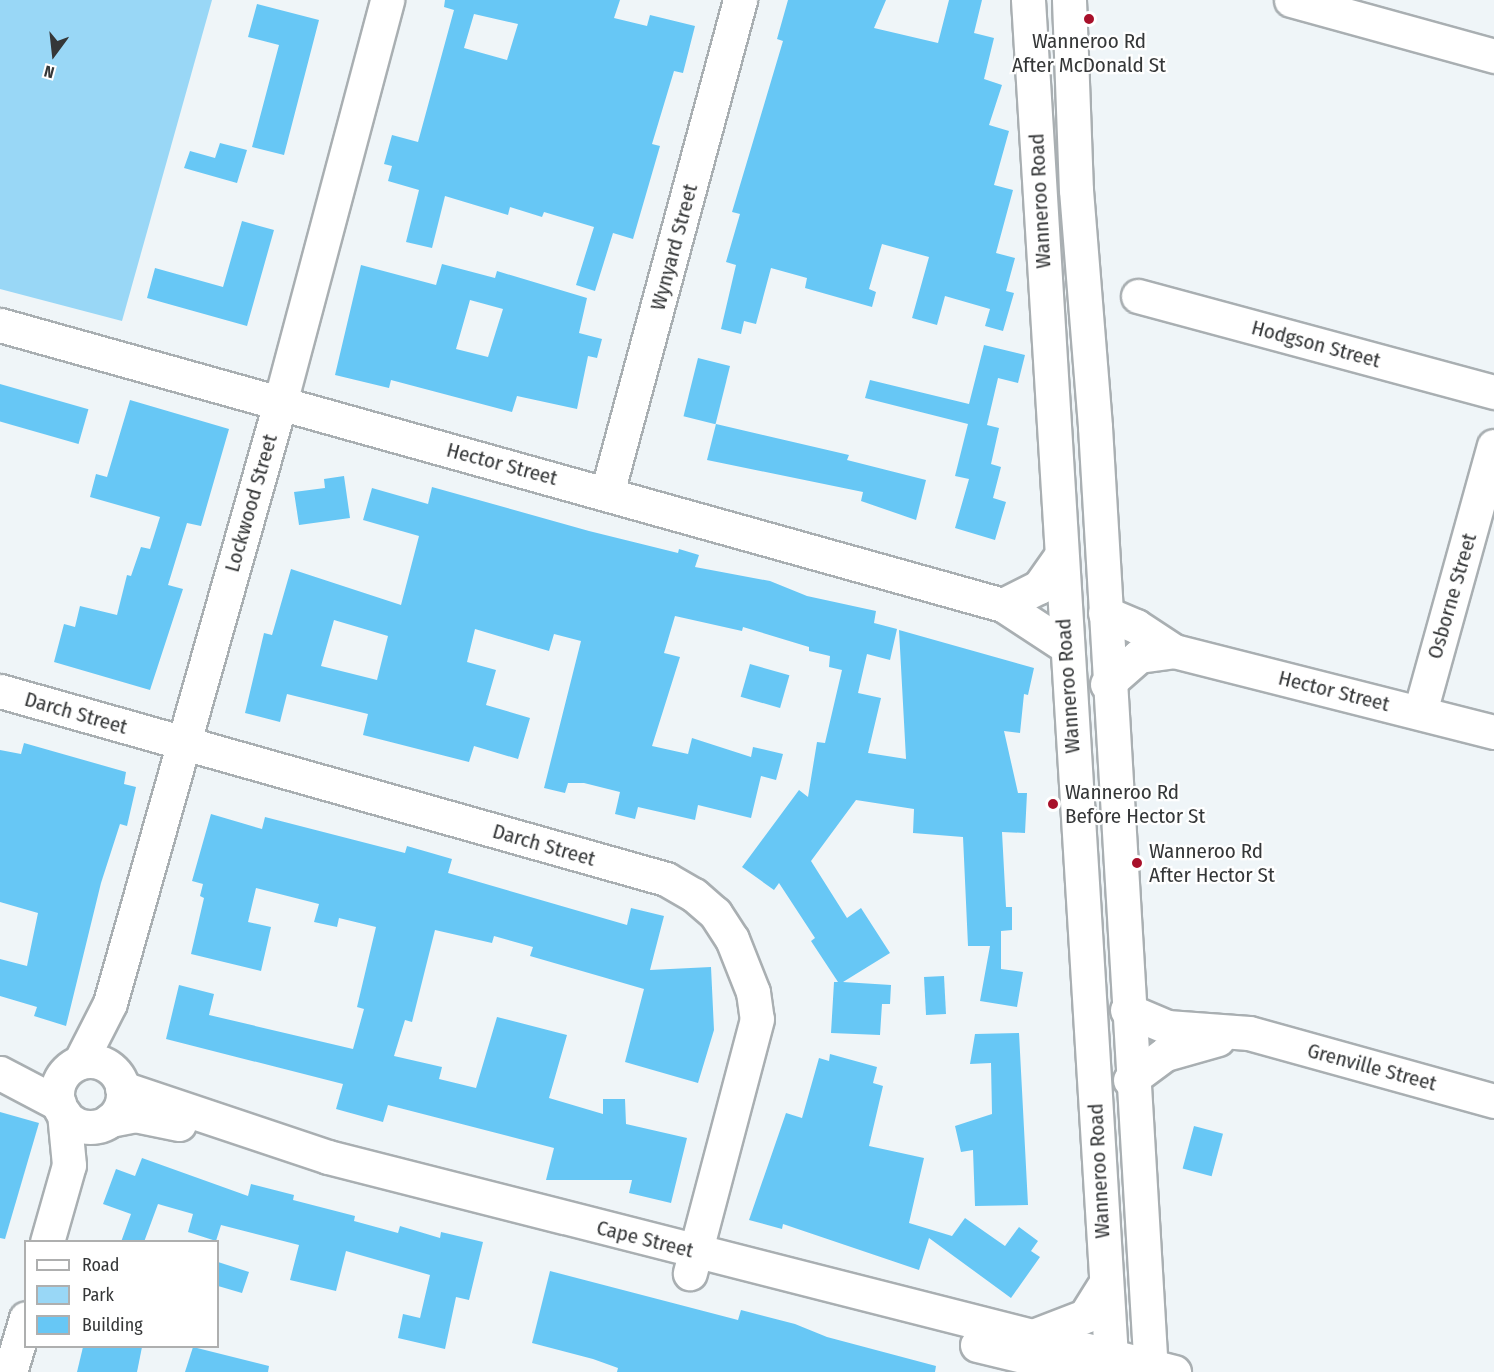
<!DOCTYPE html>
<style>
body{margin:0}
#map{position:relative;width:1494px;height:1372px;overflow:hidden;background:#eff5f8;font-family:"Fira Sans Condensed",sans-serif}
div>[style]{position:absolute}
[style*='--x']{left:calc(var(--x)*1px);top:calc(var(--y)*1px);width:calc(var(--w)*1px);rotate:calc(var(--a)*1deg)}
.green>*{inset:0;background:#99d7f6}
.building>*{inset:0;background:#67c7f5;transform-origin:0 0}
.roads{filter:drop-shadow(2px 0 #a9afb2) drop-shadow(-2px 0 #a9afb2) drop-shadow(0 2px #a9afb2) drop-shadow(0 -2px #a9afb2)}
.minor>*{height:33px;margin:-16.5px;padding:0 16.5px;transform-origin:16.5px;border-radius:16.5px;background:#fff}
.minor>.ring{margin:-16.5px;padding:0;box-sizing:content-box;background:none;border:33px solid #fff;border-radius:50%}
.highway>*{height:33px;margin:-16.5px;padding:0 16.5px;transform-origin:16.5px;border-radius:16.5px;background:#fff}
.dots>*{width:16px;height:16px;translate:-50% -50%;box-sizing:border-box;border:3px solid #fff;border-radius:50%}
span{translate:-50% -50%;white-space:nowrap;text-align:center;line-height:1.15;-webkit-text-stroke:4.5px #fff;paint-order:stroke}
.poi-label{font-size:21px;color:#353738}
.left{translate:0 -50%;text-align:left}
.street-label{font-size:21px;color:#353738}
.legend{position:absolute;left:24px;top:1240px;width:195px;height:108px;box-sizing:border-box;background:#fff;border:2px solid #aeafaf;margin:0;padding:8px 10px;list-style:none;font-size:18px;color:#353738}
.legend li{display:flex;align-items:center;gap:12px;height:30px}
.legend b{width:30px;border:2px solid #aeafaf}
.north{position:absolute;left:24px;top:24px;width:60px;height:60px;-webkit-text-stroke:4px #fff;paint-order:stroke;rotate:195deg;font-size:16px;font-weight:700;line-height:24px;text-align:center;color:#353738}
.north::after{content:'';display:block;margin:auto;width:21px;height:27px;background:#353738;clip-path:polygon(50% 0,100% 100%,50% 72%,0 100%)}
</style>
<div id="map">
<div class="green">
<div style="clip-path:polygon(0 0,212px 0,122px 321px,0 289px)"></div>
</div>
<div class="building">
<div style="clip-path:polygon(evenodd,445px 0,620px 0,614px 18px,647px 26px,650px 15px,695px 26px,683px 73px,674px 71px,652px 144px,660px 146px,633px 239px,613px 233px,595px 291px,576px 285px,594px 227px,544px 212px,542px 217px,510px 207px,508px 215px,445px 196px,432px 248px,406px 242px,419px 190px,388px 181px,392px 166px,384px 164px,392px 135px,418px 142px,454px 10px,444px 7px,445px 0,474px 14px,518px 24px,507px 60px,464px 48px,474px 14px)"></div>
<div style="clip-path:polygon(788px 0,886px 0,874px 28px,938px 43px,949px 0,982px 0,974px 33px,994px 38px,984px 79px,1002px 85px,989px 125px,1009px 131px,994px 185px,1013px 190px,996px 253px,1015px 258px,1006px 291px,1014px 293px,1003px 331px,985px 326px,990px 309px,945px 296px,937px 325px,912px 318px,929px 257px,882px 244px,869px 289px,876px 292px,872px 307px,805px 288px,807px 278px,771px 268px,756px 324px,744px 321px,741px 334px,721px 329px,736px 265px,726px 262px,740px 214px,732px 212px,783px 41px,777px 39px)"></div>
<div style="clip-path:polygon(257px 4px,319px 20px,284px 155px,252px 147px,279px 45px,248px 37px)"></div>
<div style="clip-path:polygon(220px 143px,247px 150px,237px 183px,184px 168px,190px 151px,215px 158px)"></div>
<div style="clip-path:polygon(242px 221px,274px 230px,247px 326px,147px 298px,155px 268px,223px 287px)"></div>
<div style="clip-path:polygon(evenodd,442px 264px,495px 278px,497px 271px,587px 298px,579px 333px,602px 339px,597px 358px,588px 356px,577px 409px,517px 396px,512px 412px,391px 380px,389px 388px,335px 375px,361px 265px,436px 285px,442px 264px,470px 300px,503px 309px,488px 357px,456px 349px,470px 300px)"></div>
<div style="clip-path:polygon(984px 345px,1025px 355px,1018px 383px,998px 378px,987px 425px,999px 428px,991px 464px,1001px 467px,993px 498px,1006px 502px,995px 540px,955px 528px,969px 479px,955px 476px,968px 424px,865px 398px,870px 380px,969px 404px)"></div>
<div style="left:698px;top:358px;width:33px;height:60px;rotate:14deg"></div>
<div style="left:0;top:384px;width:92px;height:36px;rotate:16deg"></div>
<div style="clip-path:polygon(130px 400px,229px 429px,201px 526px,187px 523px,168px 585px,183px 589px,150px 690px,54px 662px,64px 624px,75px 627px,80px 606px,117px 615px,127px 575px,131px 576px,141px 547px,150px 549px,160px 517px,90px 497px,96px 474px,107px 477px)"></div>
<div style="clip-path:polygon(716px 424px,849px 455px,847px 460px,926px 480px,916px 520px,861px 501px,863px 492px,707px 460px)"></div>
<div style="clip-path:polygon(344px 476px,350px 518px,299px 525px,294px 492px,325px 488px,324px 479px)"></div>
<div style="clip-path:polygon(evenodd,432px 487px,589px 531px,678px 553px,679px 549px,699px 555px,695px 567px,770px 581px,807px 596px,876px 611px,874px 623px,897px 629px,890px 660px,867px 654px,858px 693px,881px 698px,868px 753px,906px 759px,899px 630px,1034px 668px,1028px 695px,1024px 694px,1020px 733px,1004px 731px,1018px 793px,1027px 793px,1025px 833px,1002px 832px,1006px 907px,1012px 907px,1012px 930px,1001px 931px,1001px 969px,1023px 972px,1017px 1007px,980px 1001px,990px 946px,968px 946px,963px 837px,913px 833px,914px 809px,856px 800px,811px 861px,847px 918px,861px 908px,890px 953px,843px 982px,891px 985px,890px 1004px,882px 1004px,880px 1035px,831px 1033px,834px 982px,838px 982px,811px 941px,815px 938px,779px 883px,774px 890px,742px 867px,799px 790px,808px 797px,817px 742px,825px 743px,842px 670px,829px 667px,830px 656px,809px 651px,809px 647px,743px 627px,742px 631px,675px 616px,664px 653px,680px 657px,652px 746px,688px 754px,692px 738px,751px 757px,753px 747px,783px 754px,776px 780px,761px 776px,751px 818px,698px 805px,695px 820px,638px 807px,635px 819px,615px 814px,620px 792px,584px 783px,568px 783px,565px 793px,544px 788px,581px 641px,554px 634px,549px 651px,475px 629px,467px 662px,496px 670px,486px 705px,530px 718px,518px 759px,474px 746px,469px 762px,363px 735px,368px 714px,287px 694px,280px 722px,245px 713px,264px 633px,272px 635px,291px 569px,401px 605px,419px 536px,363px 520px,372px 488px,428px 504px,432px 487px,334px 620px,388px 636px,377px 680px,321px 666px,334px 620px)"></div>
<div style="left:750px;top:664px;width:41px;height:34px;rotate:16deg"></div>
<div style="clip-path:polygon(24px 743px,126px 772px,124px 784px,136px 787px,127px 826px,120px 824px,101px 883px,66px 1026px,34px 1016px,37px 1007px,0 996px,0 959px,27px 966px,38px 913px,0 902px,0 750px,21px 754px)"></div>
<div style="clip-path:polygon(211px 814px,262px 829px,265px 817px,405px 853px,407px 846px,452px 859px,448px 873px,627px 925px,631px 908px,664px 916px,650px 970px,711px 967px,714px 1030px,698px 1083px,625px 1062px,644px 989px,530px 956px,533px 947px,494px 936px,492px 943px,435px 930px,412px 1022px,405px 1020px,394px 1056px,442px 1067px,439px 1079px,476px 1088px,497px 1017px,567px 1035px,549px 1098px,603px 1114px,603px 1099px,625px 1099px,626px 1124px,687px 1138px,671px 1203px,629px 1193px,632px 1180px,546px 1180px,554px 1148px,388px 1105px,383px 1122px,336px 1109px,343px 1084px,166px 1039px,179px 985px,214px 994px,209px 1015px,353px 1049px,364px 1009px,357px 1007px,376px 927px,339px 918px,337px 927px,314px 922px,319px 904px,256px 888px,248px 922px,271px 927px,261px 971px,191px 954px,204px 898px,200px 896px,203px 884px,192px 881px)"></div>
<div style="left:944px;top:976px;width:38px;height:20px;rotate:87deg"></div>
<div style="clip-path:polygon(1019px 1033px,1028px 1205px,975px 1206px,973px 1150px,961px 1152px,955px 1126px,992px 1114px,991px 1063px,970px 1064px,975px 1034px)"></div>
<div style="clip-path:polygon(830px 1054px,877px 1067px,873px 1083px,883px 1086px,869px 1146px,924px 1158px,909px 1223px,952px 1236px,965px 1218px,1005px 1246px,1019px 1227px,1038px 1241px,1031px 1251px,1040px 1257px,1011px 1298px,929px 1238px,919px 1270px,783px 1224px,782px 1229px,749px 1220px,786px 1113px,802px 1118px,819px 1058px,829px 1061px)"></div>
<div style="clip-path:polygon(0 1112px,39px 1123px,5px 1239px,0 1238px)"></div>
<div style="left:1194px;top:1126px;width:30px;height:44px;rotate:15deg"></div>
<div style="clip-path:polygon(142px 1158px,248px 1196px,251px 1184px,294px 1195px,293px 1200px,355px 1216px,354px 1221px,398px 1233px,400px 1226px,440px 1238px,441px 1232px,483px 1242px,469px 1300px,456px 1297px,445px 1349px,398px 1338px,403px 1314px,420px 1318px,430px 1275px,346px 1251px,336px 1291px,290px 1280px,299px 1245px,221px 1225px,216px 1241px,188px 1232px,193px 1214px,158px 1204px,144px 1242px,121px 1242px,131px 1214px,103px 1204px,116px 1169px,135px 1176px)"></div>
<div style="clip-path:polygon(218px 1262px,249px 1272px,242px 1293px,218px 1286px)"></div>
<div style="clip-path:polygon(550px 1271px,738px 1320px,741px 1310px,795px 1324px,827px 1337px,936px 1366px,935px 1372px,617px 1372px,618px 1368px,593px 1359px,532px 1343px)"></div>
<div style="clip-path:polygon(83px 1347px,142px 1347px,137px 1372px,77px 1372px)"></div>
<div style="clip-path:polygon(193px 1347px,269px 1366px,268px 1372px,185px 1372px)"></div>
</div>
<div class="roads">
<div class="minor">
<div style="--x:1291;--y:0;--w:211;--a:15.4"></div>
<div style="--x:1138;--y:296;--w:369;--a:15.1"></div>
<div style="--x:0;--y:325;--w:1041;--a:15.6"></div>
<div style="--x:1003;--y:605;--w:73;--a:33.3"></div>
<div style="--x:607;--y:493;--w:511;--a:-74.9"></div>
<div style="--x:1003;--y:605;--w:40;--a:-26.6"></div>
<div style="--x:1039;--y:587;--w:38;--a:-55"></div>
<div style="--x:1105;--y:613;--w:34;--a:23"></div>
<div style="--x:1136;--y:626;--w:45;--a:33.3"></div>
<div style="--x:1174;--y:651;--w:330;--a:14.2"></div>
<div style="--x:1107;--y:684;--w:43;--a:-41.2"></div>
<div style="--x:1139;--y:656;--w:35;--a:-8"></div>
<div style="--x:0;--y:691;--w:692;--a:15.76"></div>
<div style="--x:666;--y:879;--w:32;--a:30"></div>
<div style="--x:694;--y:895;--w:28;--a:41"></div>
<div style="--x:715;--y:913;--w:31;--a:57"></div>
<div style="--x:732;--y:939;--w:57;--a:68.4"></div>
<div style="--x:753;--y:992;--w:27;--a:82"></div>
<div style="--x:757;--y:1019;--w:263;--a:104.8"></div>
<div style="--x:1420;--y:712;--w:276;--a:-74.5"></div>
<div style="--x:1127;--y:1010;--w:43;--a:23"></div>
<div style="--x:1167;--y:1027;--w:82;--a:4.2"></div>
<div style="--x:1249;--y:1033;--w:254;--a:15.5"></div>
<div class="ring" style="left:57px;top:1061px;width:33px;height:33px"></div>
<div style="--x:80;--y:1062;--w:66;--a:-63"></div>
<div style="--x:110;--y:1003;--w:624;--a:-74.18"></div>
<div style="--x:280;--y:403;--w:417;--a:-75.1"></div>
<div style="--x:0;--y:1073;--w:67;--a:27.7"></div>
<div style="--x:1130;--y:1080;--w:44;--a:-36.6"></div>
<div style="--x:1165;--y:1054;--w:55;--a:-15.8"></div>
<div style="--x:122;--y:1088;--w:217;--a:18.5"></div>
<div style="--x:328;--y:1157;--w:873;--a:14.26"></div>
<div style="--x:110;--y:1120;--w:25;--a:-11"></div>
<div style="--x:135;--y:1115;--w:45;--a:11.6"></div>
<div style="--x:47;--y:1242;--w:80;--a:-74.1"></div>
<div style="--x:69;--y:1165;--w:52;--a:-95.5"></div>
<div style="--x:1036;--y:1335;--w:53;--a:-21.2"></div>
<div style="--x:1085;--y:1316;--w:39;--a:-58"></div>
<div style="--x:977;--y:1345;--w:115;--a:13.6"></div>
<div style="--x:10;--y:1372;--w:56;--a:-73.5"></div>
</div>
<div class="highway">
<div style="--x:1028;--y:0;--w:1375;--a:86.5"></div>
<div style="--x:1069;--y:0;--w:190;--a:87.9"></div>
<div style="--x:1076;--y:190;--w:238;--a:85.4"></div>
<div style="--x:1095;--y:427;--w:947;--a:86.61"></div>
</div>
</div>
<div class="dots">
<div style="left:1089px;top:19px;background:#a8102a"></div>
<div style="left:1053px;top:804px;background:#a8102a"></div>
<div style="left:1137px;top:863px;background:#a8102a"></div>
</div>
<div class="poi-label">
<span style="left:1089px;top:53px">Wanneroo Rd<br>After McDonald St</span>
<span class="left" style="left:1065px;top:804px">Wanneroo Rd<br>Before Hector St</span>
<span class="left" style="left:1149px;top:863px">Wanneroo Rd<br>After Hector St</span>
</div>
<div class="street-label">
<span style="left:1040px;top:201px;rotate:-93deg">Wanneroo Road</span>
<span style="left:674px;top:247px;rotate:-75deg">Wynyard Street</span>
<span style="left:1316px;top:344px;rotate:15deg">Hodgson Street</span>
<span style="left:502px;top:464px;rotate:15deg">Hector Street</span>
<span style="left:251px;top:503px;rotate:-74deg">Lockwood Street</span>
<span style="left:1452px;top:596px;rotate:-74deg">Osborne Street</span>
<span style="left:1068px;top:686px;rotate:-94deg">Wanneroo Road</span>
<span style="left:1334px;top:691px;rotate:14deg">Hector Street</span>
<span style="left:76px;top:713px;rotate:16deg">Darch Street</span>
<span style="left:544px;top:845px;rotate:16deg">Darch Street</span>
<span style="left:1372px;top:1067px;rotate:15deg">Grenville Street</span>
<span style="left:1099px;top:1171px;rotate:-93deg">Wanneroo Road</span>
<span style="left:645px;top:1239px;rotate:14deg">Cape Street</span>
</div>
<ul class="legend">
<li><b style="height:8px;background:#fff"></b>Road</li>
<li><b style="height:16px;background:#99d7f6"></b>Park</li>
<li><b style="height:16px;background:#67c7f5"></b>Building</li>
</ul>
<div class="north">N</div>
</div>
